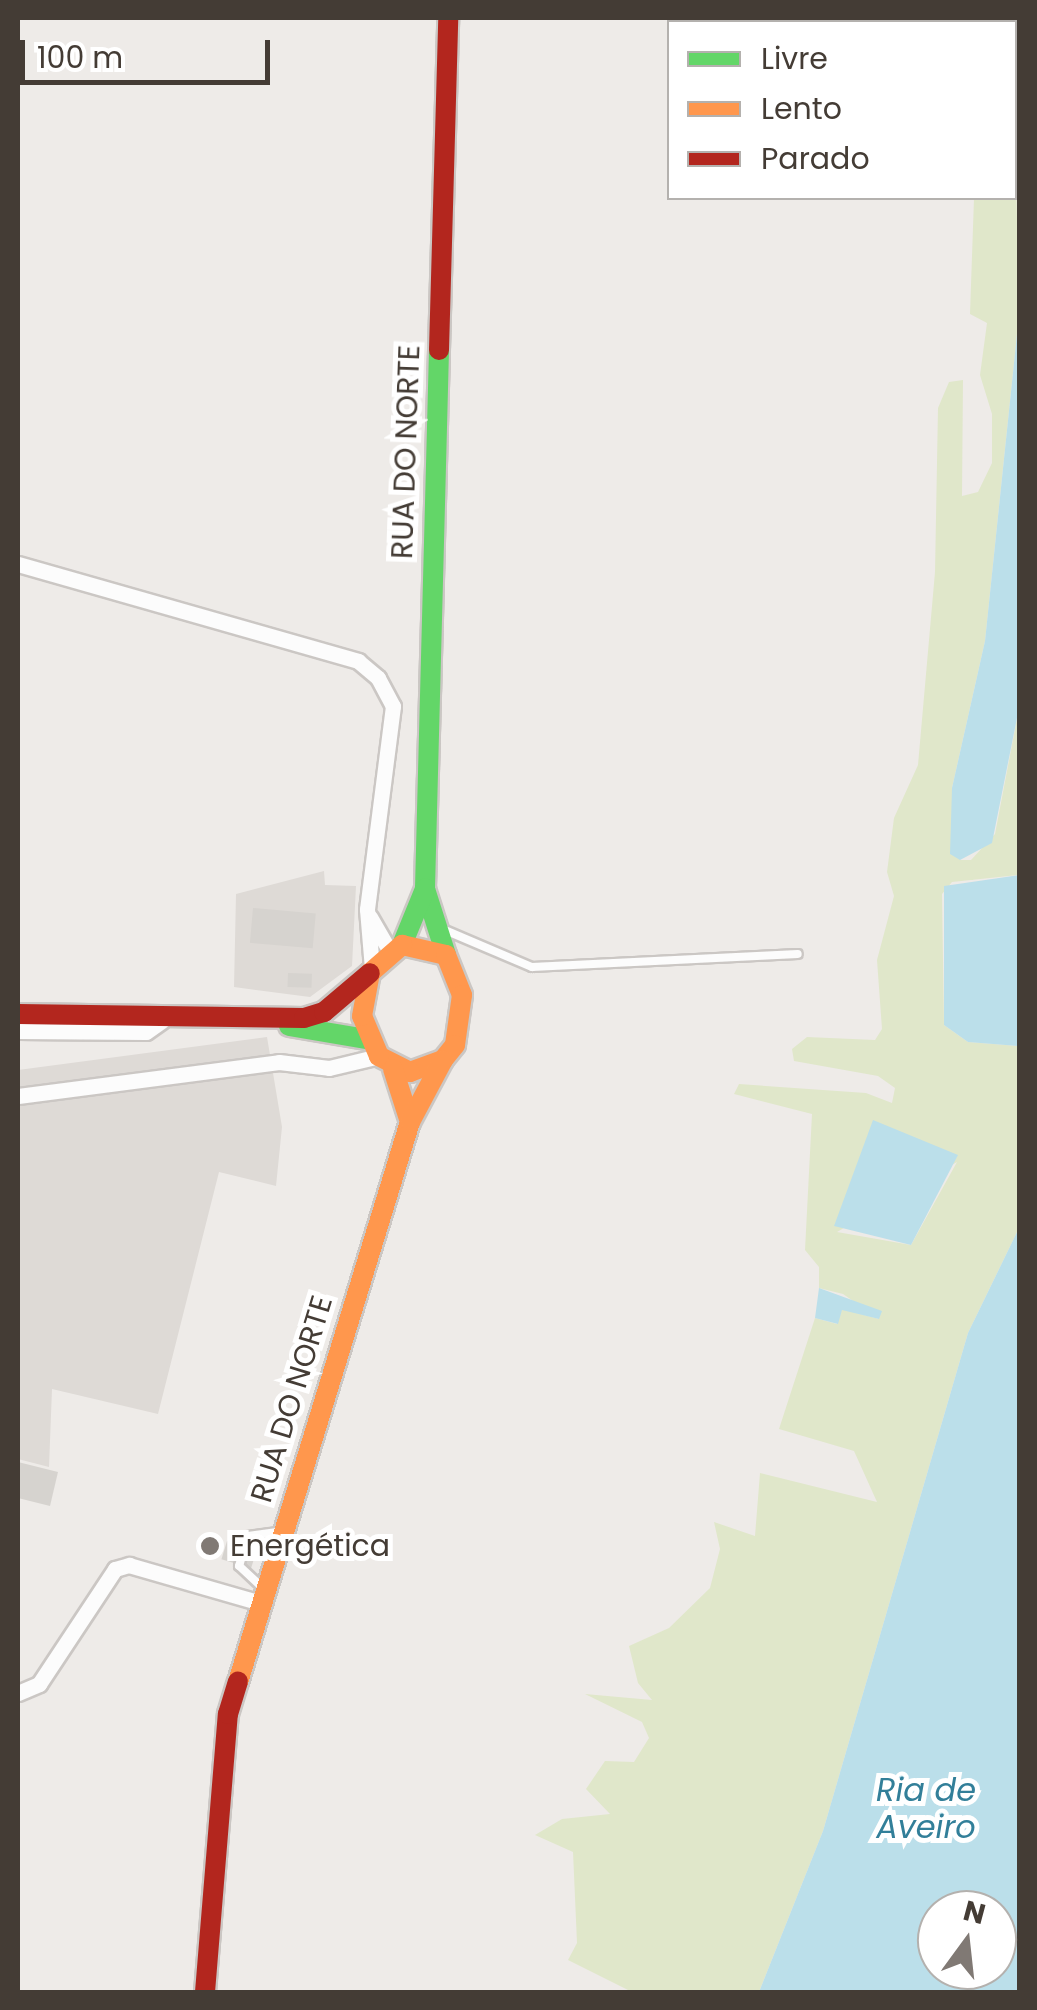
<!DOCTYPE html>
<meta charset="utf-8">
<style>
body{margin:0}
#map{position:relative;width:1037px;height:2010px;overflow:hidden;background:#eeebe8;font-family:Poppins,sans-serif}
div>[style]{position:absolute}
[style*='--x']{left:calc(var(--x)*1px);top:calc(var(--y)*1px);width:calc(var(--w)*1px);rotate:calc(var(--a)*1deg)}
.industrial>*{inset:0;background:#dedad6}
.green>*{inset:0;background:#e0e7ca}
.water>*{inset:0;background:#bbdfea}
.building>*{inset:0;background:#d6d3cf;transform-origin:0 0}
.roads{filter:drop-shadow(2px 0 #cbc7c4) drop-shadow(-2px 0 #cbc7c4) drop-shadow(0 2px #cbc7c4) drop-shadow(0 -2px #cbc7c4)}
.lane>*{height:8px;margin:-4px;padding:0 4px;transform-origin:4px;border-radius:4px;background:#fcfcfc}
.street>*{height:15px;margin:-7.5px;padding:0 7.5px;transform-origin:7.5px;border-radius:7.5px;background:#fcfcfc}
.fast>*{height:20px;margin:-10px;padding:0 10px;transform-origin:10px;border-radius:10px;background:#63d668}
.slow>*{height:20px;margin:-10px;padding:0 10px;transform-origin:10px;border-radius:10px;background:#ff974d}
.jam>*{height:20px;margin:-10px;padding:0 10px;transform-origin:10px;border-radius:10px;background:#b3261e}
.dots>*{width:28px;height:28px;translate:-50% -50%;box-sizing:border-box;border:5px solid #fff;border-radius:50%}
span{translate:-50% -50%;white-space:nowrap;text-align:center;line-height:1.15;-webkit-text-stroke:10px #fff;paint-order:stroke}
.street-label{font-size:30px;color:#443c35}
.poi-label{font-size:30px;color:#443c35}
.left{translate:0 -50%;text-align:left}
.water-label{font-size:32px;color:#327f99;font-style:italic}
.frame{position:absolute;inset:0;border:20px solid #443c35;pointer-events:none}
.legend{position:absolute;left:667px;top:20px;width:350px;height:180px;box-sizing:border-box;background:#fff;border:2px solid #b4b1ae;margin:0;padding:12px 18px;list-style:none;font-size:30px;color:#443c35}
.legend li{display:flex;align-items:center;gap:20px;height:50px}
.legend b{width:50px;border:2px solid #b4b1ae}
.north{position:absolute;left:917px;top:1890px;width:100px;height:100px;box-sizing:border-box;background:#fff;border:2px solid #b4b1ae;border-radius:50%;rotate:15deg;font-size:28px;font-weight:700;line-height:40px;text-align:center;color:#443c35}
.north::after{content:'';display:block;margin:auto;width:35px;height:45px;background:#807974;clip-path:polygon(50% 0,100% 100%,50% 72%,0 100%)}
.scale{position:absolute;left:20px;top:40px;width:250px;height:45px;box-sizing:border-box;border:5px solid #443c35;border-top:0;padding-left:12px;font-size:30px;line-height:35px;white-space:nowrap;color:#443c35;-webkit-text-stroke:8px #fff;paint-order:stroke}
</style>
<div id="map">
<div class="industrial">
<div style="clip-path:polygon(324px 871px,325px 885px,356px 886px,352px 966px,310px 997px,234px 987px,236px 894px)"></div>
<div style="clip-path:polygon(267px 1037px,282px 1127px,276px 1186px,219px 1172px,158px 1414px,52px 1389px,49px 1467px,18px 1459px,18px 1070px)"></div>
</div>
<div class="green">
<div style="clip-path:polygon(evenodd,1015px 119px,1019px 315px,985px 641px,952px 788px,960px 860px,971px 860px,995px 834px,1019px 708px,1019px 875px,952px 882px,942px 894px,944px 1025px,968px 1042px,1019px 1046px,1019px 1228px,968px 1333px,823px 1831px,759px 1992px,632px 1992px,568px 1960px,577px 1943px,573px 1852px,535px 1835px,562px 1819px,610px 1814px,586px 1789px,605px 1761px,634px 1762px,649px 1738px,642px 1722px,585px 1694px,652px 1700px,638px 1683px,629px 1646px,669px 1628px,710px 1588px,720px 1549px,714px 1522px,755px 1536px,760px 1473px,877px 1502px,854px 1451px,779px 1429px,815px 1318px,837px 1324px,842px 1309px,879px 1319px,843px 1294px,819px 1288px,819px 1267px,805px 1250px,812px 1114px,734px 1094px,739px 1084px,866px 1093px,892px 1103px,895px 1088px,878px 1076px,794px 1061px,792px 1049px,807px 1037px,875px 1040px,882px 1029px,877px 960px,894px 896px,887px 872px,894px 818px,918px 765px,935px 572px,938px 408px,949px 382px,963px 380px,962px 496px,978px 492px,992px 463px,992px 414px,980px 375px,987px 323px,970px 314px,974px 198px,1014px 198px,1015px 119px,957px 1162px,911px 1245px,837px 1232px,957px 1162px)"></div>
</div>
<div class="water">
<div style="clip-path:polygon(1019px 315px,1019px 708px,992px 843px,960px 860px,950px 854px,952px 788px,985px 641px)"></div>
<div style="clip-path:polygon(1019px 875px,1019px 1046px,968px 1042px,944px 1025px,944px 886px)"></div>
<div style="clip-path:polygon(873px 1120px,958px 1155px,911px 1245px,834px 1226px)"></div>
<div style="clip-path:polygon(evenodd,1019px 1228px,1019px 1992px,759px 1992px,823px 1831px,968px 1333px,1019px 1228px,997px 1910px,997px 1970px,937px 1970px,937px 1910px,997px 1910px)"></div>
<div style="clip-path:polygon(819px 1288px,882px 1311px,879px 1319px,842px 1310px,838px 1324px,815px 1318px)"></div>
</div>
<div class="building">
<div style="left:253px;top:908px;width:63px;height:35px;rotate:5deg"></div>
<div style="left:288px;top:973px;width:24px;height:14px;rotate:2deg"></div>
<div style="clip-path:polygon(18px 1462px,58px 1472px,50px 1506px,18px 1498px)"></div>
<div style="left:227px;top:1541px;width:31px;height:19px;rotate:17deg"></div>
</div>
<div class="roads">
<div class="lane">
<div style="--x:440;--y:928;--w:100;--a:23"></div>
<div style="--x:532;--y:967;--w:266;--a:-2.8"></div>
<div style="--x:264;--y:1589;--w:34;--a:-137"></div>
<div style="--x:239;--y:1566;--w:31;--a:-73"></div>
<div style="--x:248;--y:1536;--w:35;--a:-8"></div>
</div>
<div class="street">
<div style="--x:18;--y:564;--w:354;--a:15.9"></div>
<div style="--x:358;--y:661;--w:26;--a:40"></div>
<div style="--x:378;--y:678;--w:32;--a:62"></div>
<div style="--x:393;--y:706;--w:205;--a:97.3"></div>
<div style="--x:367;--y:909;--w:60;--a:85.2"></div>
<div style="--x:370;--y:917;--w:39;--a:60"></div>
<div style="--x:18;--y:1031;--w:128;--a:0.4"></div>
<div style="--x:146;--y:1032;--w:19;--a:-35"></div>
<div style="--x:18;--y:1096;--w:263;--a:-7.4"></div>
<div style="--x:279;--y:1062;--w:50;--a:6.8"></div>
<div style="--x:329;--y:1068;--w:51;--a:-13.5"></div>
<div style="--x:18;--y:1693;--w:23;--a:-23"></div>
<div style="--x:39;--y:1684;--w:138;--a:-56.5"></div>
<div style="--x:115;--y:1569;--w:15;--a:-16"></div>
<div style="--x:129;--y:1565;--w:137;--a:16.1"></div>
</div>
<div class="fast">
<div style="--x:439;--y:350;--w:539;--a:91.49"></div>
<div style="--x:425;--y:889;--w:69;--a:72.3"></div>
<div style="--x:402;--y:945;--w:61;--a:-67.7"></div>
<div style="--x:289;--y:1026;--w:79;--a:9.5"></div>
</div>
<div class="slow">
<div style="--x:402;--y:945;--w:45;--a:12.8"></div>
<div style="--x:446;--y:955;--w:43;--a:68.2"></div>
<div style="--x:462;--y:995;--w:50;--a:98"></div>
<div style="--x:455;--y:1045;--w:19;--a:129"></div>
<div style="--x:443;--y:1060;--w:35;--a:160"></div>
<div style="--x:410;--y:1072;--w:35;--a:-153"></div>
<div style="--x:379;--y:1056;--w:43;--a:-113"></div>
<div style="--x:362;--y:1016;--w:44;--a:-79.5"></div>
<div style="--x:370;--y:973;--w:43;--a:-41.2"></div>
<div style="--x:393;--y:1069;--w:56;--a:72.2"></div>
<div style="--x:238;--y:1682;--w:586;--a:-72.93"></div>
<div style="--x:410;--y:1122;--w:70;--a:-62"></div>
</div>
<div class="jam">
<div style="--x:439;--y:350;--w:332;--a:-88.4"></div>
<div style="--x:18;--y:1014;--w:286;--a:0.8"></div>
<div style="--x:304;--y:1018;--w:21;--a:-17"></div>
<div style="--x:324;--y:1012;--w:60;--a:-40.3"></div>
<div style="--x:205;--y:1992;--w:279;--a:-85.3"></div>
<div style="--x:228;--y:1714;--w:34;--a:-73"></div>
</div>
</div>
<div class="dots">
<div style="left:210px;top:1546px;background:#807974"></div>
</div>
<div class="street-label">
<span style="left:406px;top:452px;rotate:-88deg">RUA DO NORTE</span>
<span style="left:292px;top:1399px;rotate:-73deg">RUA DO NORTE</span>
</div>
<div class="poi-label">
<span class="left" style="left:230px;top:1546px">Energética</span>
</div>
<div class="water-label">
<span style="left:926px;top:1809px">Ria de<br>Aveiro</span>
</div>
<div class="frame"></div>
<ul class="legend">
<li><b style="height:12px;background:#63d668"></b>Livre</li>
<li><b style="height:12px;background:#ff974d"></b>Lento</li>
<li><b style="height:12px;background:#b3261e"></b>Parado</li>
</ul>
<div class="north">N</div>
<div class="scale">100 m</div>
</div>
